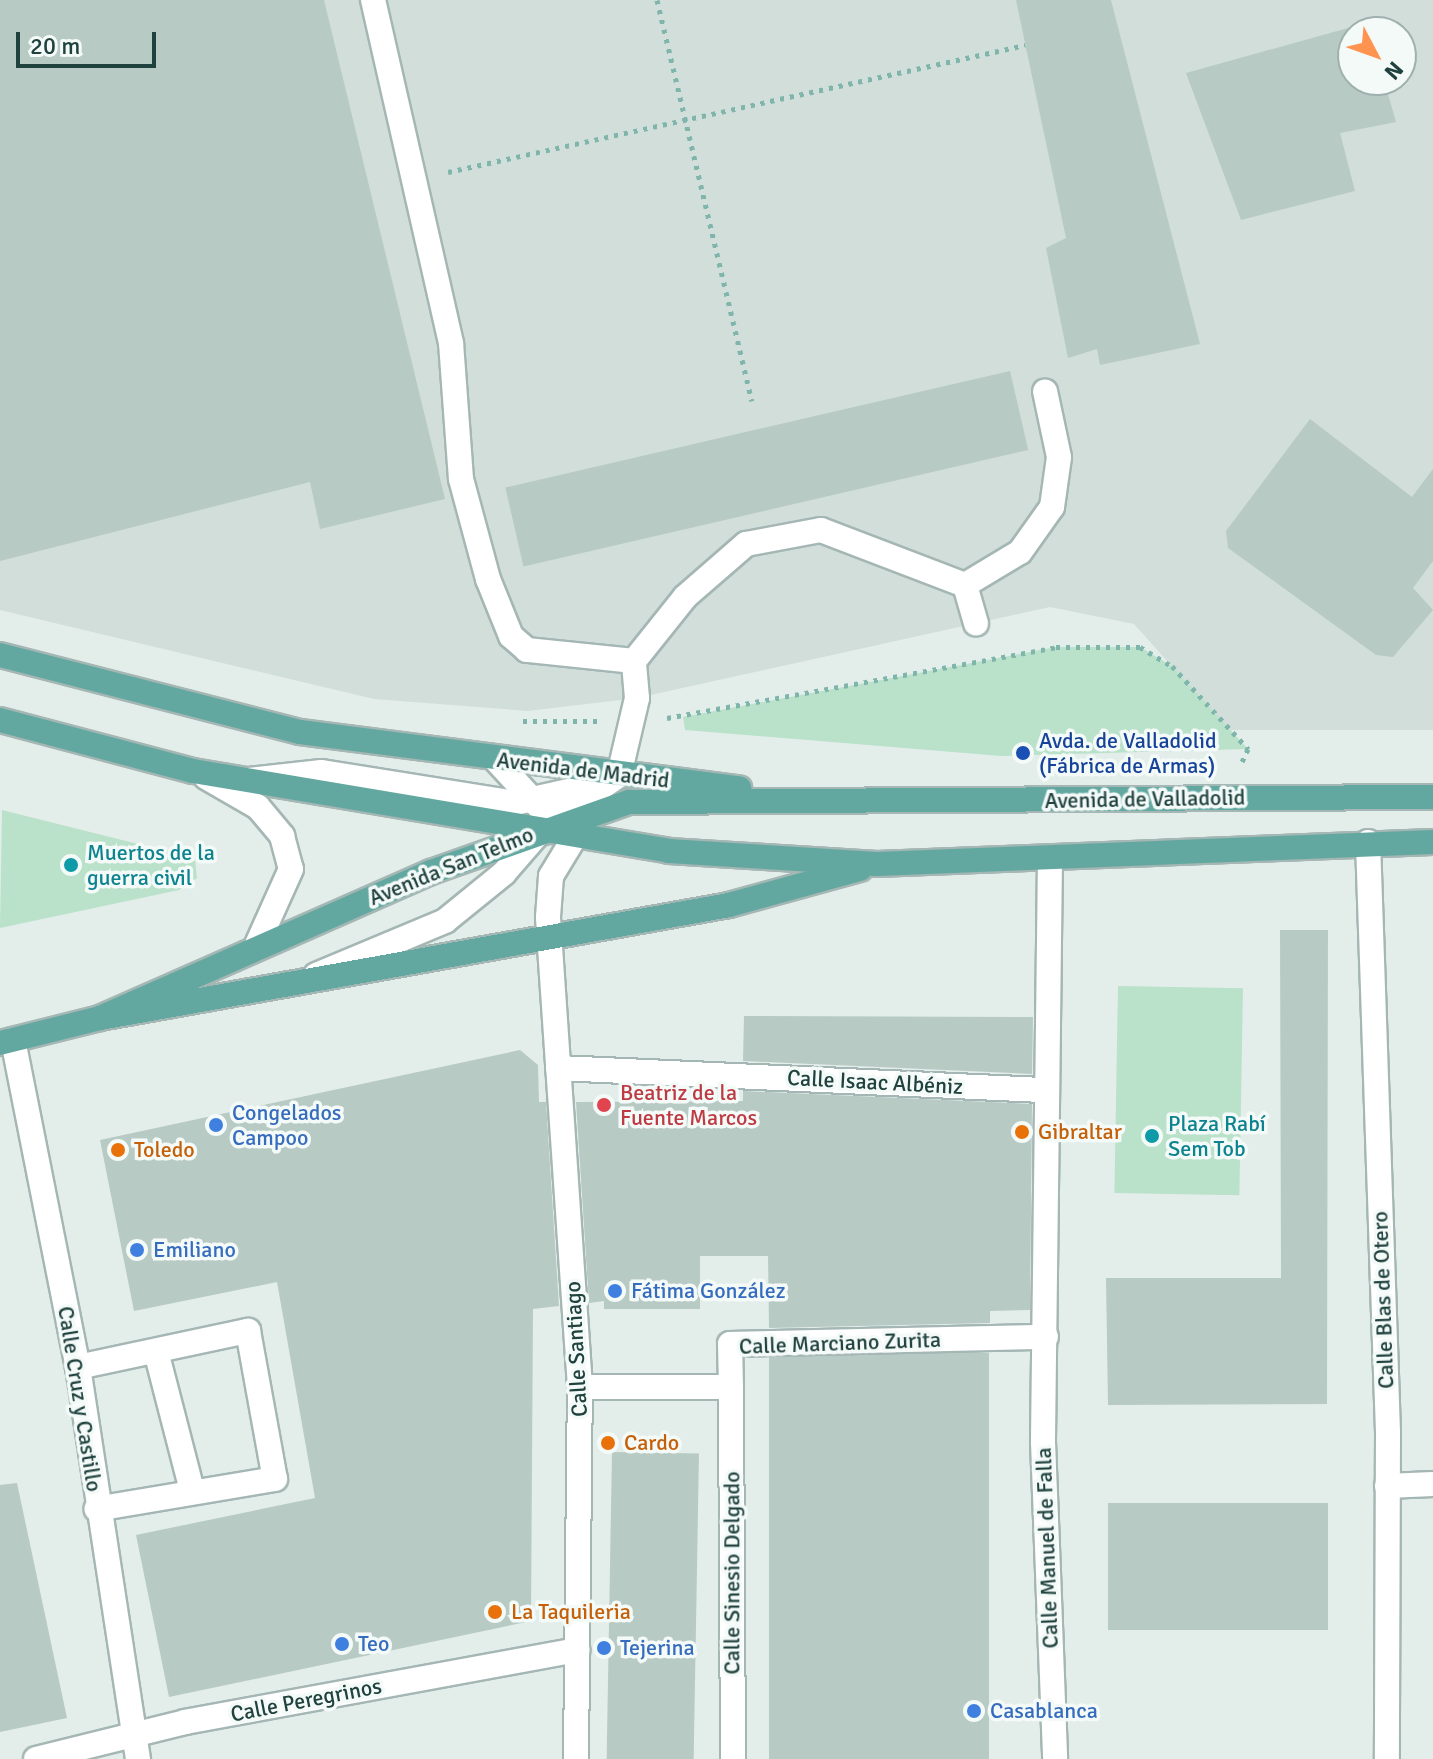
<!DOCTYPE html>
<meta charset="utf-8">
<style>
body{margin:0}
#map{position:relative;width:1433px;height:1759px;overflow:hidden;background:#e3eeeb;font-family:Signika,sans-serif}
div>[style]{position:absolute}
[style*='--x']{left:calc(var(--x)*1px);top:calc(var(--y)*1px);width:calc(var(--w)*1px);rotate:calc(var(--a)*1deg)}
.built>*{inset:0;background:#d1deda}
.green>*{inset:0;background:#bae1ca;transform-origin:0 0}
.building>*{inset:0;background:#b8cac4;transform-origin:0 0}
.path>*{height:5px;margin-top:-2.5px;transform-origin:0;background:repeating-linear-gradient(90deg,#80b5ac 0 4px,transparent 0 10px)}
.roads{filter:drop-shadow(2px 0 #a5b7b4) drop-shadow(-2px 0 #a5b7b4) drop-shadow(0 2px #a5b7b4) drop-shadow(0 -2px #a5b7b4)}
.minor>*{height:24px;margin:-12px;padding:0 12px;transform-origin:12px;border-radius:12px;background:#fff}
.major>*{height:24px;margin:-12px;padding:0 12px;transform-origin:12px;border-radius:12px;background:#63a8a0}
.dots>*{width:22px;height:22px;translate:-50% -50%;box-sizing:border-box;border:4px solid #f4faf8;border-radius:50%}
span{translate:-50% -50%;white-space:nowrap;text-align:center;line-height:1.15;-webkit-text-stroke:7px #f4faf8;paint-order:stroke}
.transit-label{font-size:22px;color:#164399}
.left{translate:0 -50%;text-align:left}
.street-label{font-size:22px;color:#20423e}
.culture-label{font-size:22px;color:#0d838f}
.health-label{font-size:22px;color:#be3a42}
.shop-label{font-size:22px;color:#366cbe}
.food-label{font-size:22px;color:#c56008}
.north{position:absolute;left:1337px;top:16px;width:80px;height:80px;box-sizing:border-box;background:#f4faf8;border:2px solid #9fb0ae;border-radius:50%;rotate:131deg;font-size:22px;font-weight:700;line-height:32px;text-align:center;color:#20423e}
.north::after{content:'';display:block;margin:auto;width:28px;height:36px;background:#ff9450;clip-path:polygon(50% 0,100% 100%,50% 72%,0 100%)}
.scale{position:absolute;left:16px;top:32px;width:140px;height:36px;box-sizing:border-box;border:4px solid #20423e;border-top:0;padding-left:10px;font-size:24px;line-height:28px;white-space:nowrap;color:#20423e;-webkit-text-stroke:6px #f4faf8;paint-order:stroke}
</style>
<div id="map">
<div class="built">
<div style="clip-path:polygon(evenodd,0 0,1433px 0,1433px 730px,1229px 730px,1134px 624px,1050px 607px,637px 698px,528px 711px,374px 699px,0 610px,0 0,1353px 32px,1401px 32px,1401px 80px,1353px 80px,1353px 32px)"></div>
</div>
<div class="green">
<div style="clip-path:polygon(1056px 647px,1140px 647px,1172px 666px,1248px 749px,1001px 756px,685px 730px,683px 717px)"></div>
<div style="clip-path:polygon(2px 810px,186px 856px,195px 860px,197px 878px,179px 890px,0 928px)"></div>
<div style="left:1118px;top:986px;width:125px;height:207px;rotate:1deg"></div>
</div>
<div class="building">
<div style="clip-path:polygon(0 0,324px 0,445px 499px,320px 529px,310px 482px,0 561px)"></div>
<div style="clip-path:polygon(1016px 0,1111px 0,1200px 344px,1100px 365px,1097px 349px,1068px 358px,1046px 248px,1066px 238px)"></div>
<div style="clip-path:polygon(1366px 23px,1369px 32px,1353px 32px,1353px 80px,1384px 80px,1396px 122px,1340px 133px,1355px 191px,1241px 220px,1186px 73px)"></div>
<div style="left:1010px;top:371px;width:81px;height:518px;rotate:77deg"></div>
<div style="clip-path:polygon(1310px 419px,1412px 497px,1433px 469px,1433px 561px,1413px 588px,1433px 610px,1393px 657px,1376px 655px,1228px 548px,1226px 531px)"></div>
<div style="clip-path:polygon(1280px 930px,1328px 930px,1327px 1404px,1108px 1405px,1106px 1278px,1281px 1278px)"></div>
<div style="clip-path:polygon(744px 1016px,1033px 1017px,1032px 1074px,743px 1061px)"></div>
<div style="clip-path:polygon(520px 1050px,538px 1065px,539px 1102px,546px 1102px,559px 1306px,533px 1309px,531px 1621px,169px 1697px,136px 1535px,315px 1498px,277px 1282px,134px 1311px,100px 1140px)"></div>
<div style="clip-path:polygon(743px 1091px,1032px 1104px,1030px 1310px,990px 1311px,990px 1323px,769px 1328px,768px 1256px,700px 1256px,700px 1309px,604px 1309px,604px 1301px,589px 1303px,576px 1102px,743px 1101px)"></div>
<div style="left:989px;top:1353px;width:406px;height:220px;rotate:90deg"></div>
<div style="left:612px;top:1452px;width:87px;height:307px;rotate:1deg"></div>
<div style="clip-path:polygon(17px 1483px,67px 1718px,0 1732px,0 1485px)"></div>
<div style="left:1108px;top:1503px;width:220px;height:127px"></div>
</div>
<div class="path">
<div style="--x:657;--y:0;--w:412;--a:76.7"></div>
<div style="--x:448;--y:172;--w:591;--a:-12.41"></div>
<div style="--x:667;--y:718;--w:395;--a:-10.3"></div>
<div style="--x:1056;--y:647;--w:84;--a:0"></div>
<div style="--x:1140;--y:647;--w:37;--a:31"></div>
<div style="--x:1172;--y:666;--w:113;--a:47.5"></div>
<div style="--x:1248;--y:749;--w:17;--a:115"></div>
<div style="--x:523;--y:721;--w:74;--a:0"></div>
</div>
<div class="roads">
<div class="minor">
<div style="--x:965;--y:585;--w:40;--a:74"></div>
<div style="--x:634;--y:661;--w:82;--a:-51.4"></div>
<div style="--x:685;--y:597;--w:81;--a:-41"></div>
<div style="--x:746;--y:544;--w:76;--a:-10.6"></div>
<div style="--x:821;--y:530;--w:154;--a:20.9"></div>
<div style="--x:965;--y:585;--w:64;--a:-31"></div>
<div style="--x:1020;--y:552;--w:55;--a:-54.6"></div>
<div style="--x:1052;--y:507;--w:50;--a:-82"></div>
<div style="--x:1059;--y:457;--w:67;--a:-102"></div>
<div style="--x:495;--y:759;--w:69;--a:47.3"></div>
<div style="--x:206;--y:777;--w:60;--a:30"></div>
<div style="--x:258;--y:807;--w:38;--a:50"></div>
<div style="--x:282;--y:836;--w:34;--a:75"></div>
<div style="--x:291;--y:869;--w:88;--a:114.2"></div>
<div style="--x:249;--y:780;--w:73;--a:-6.3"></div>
<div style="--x:322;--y:772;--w:195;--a:9.1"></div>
<div style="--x:515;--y:803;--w:73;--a:-12.7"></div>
<div style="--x:1368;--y:842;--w:591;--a:88.06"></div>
<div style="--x:1388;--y:1433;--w:326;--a:90.2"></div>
<div style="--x:1050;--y:858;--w:584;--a:90.69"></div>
<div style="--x:1043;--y:1442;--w:317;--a:87.8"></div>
<div style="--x:316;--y:975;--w:140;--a:-22.7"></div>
<div style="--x:445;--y:921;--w:76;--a:-39.1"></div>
<div style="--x:504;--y:873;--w:58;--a:-49.2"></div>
<div style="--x:542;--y:829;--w:94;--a:-35"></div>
<div style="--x:619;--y:775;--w:79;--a:-76.8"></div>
<div style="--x:637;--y:698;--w:37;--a:-95"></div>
<div style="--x:634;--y:661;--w:108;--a:-174.1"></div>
<div style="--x:527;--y:650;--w:21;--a:-139"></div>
<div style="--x:511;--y:636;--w:61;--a:-112"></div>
<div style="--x:488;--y:579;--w:104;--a:-105.1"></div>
<div style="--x:461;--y:479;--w:136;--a:-94.2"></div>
<div style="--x:451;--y:343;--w:352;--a:-102.8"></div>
<div style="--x:13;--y:1040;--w:333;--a:78.8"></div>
<div style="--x:78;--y:1367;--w:397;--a:81.3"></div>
<div style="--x:558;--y:1068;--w:489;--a:2.6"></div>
<div style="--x:157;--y:1355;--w:139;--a:75.5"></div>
<div style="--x:78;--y:1367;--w:174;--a:-12"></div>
<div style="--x:248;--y:1331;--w:150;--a:79.7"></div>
<div style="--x:275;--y:1479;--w:181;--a:170.5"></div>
<div style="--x:580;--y:1387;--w:151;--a:0"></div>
<div style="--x:731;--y:1387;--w:43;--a:-91.3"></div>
<div style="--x:730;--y:1344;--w:316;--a:-1.3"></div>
<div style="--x:731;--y:1387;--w:372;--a:89.7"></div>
<div style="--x:1387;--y:1486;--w:46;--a:-2.5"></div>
<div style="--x:36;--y:1759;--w:154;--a:-13.9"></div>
<div style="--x:185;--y:1722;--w:399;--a:-10.4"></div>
<div style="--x:576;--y:1759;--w:372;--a:-89.4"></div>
<div style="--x:580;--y:1387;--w:471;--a:-93.9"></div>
<div style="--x:548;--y:917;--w:41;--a:-85.8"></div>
<div style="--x:551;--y:876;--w:66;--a:-58.7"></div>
</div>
<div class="major">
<div style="--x:0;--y:655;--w:310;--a:14.4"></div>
<div style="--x:300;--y:732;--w:443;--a:7.3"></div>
<div style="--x:0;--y:720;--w:200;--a:14.8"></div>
<div style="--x:193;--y:771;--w:483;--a:9.5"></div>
<div style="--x:669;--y:851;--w:208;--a:3.6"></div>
<div style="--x:877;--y:864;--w:556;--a:-2.27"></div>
<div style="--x:100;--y:1018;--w:362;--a:-23.8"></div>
<div style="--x:431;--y:872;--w:210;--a:-19.5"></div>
<div style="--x:629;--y:802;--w:804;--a:-0.36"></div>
<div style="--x:0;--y:1043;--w:103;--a:-14"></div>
<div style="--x:100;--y:1018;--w:639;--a:-10.18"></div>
<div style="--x:729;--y:905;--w:136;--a:-15.4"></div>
</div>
</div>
<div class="dots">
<div style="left:1023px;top:753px;background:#1a4fb4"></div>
<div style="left:71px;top:865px;background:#0f9aa8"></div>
<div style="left:604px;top:1105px;background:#e0444e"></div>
<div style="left:216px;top:1125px;background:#3f7fe0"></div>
<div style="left:1022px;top:1132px;background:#e8710a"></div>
<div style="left:1152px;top:1136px;background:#0f9aa8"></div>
<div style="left:118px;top:1150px;background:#e8710a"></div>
<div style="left:137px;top:1250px;background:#3f7fe0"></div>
<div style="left:615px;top:1291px;background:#3f7fe0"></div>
<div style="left:608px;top:1443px;background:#e8710a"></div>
<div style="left:495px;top:1612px;background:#e8710a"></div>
<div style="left:342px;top:1644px;background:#3f7fe0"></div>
<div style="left:604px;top:1648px;background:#3f7fe0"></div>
<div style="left:974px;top:1711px;background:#3f7fe0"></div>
</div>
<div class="transit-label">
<span class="left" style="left:1039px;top:753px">Avda. de Valladolid<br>(Fábrica de Armas)</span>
</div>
<div class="street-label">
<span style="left:583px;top:770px;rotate:7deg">Avenida de Madrid</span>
<span style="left:1145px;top:799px;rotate:-1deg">Avenida de Valladolid</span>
<span style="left:451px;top:866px;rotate:-22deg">Avenida San Telmo</span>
<span style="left:875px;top:1082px;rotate:3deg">Calle Isaac Albéniz</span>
<span style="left:1383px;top:1300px;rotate:-92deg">Calle Blas de Otero</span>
<span style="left:840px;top:1343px;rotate:-2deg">Calle Marciano Zurita</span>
<span style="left:576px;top:1349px;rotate:-93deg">Calle Santiago</span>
<span style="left:80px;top:1399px;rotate:81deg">Calle Cruz y Castillo</span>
<span style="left:1047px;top:1548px;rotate:-92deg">Calle Manuel de Falla</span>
<span style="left:732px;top:1573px;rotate:-90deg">Calle Sinesio Delgado</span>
<span style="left:306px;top:1700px;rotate:-11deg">Calle Peregrinos</span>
</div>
<div class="culture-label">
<span class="left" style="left:87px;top:865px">Muertos de la<br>guerra civil</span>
<span class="left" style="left:1168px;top:1136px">Plaza Rabí<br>Sem Tob</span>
</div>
<div class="health-label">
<span class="left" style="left:620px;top:1105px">Beatriz de la<br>Fuente Marcos</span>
</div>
<div class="shop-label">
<span class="left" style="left:232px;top:1125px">Congelados<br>Campoo</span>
<span class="left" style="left:153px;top:1250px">Emiliano</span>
<span class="left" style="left:631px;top:1291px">Fátima González</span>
<span class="left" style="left:358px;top:1644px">Teo</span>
<span class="left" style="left:620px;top:1648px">Tejerina</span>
<span class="left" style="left:990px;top:1711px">Casablanca</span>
</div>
<div class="food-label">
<span class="left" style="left:1038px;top:1132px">Gibraltar</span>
<span class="left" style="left:134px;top:1150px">Toledo</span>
<span class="left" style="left:624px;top:1443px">Cardo</span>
<span class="left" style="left:511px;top:1612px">La Taquileria</span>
</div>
<div class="north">N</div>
<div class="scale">20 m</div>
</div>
